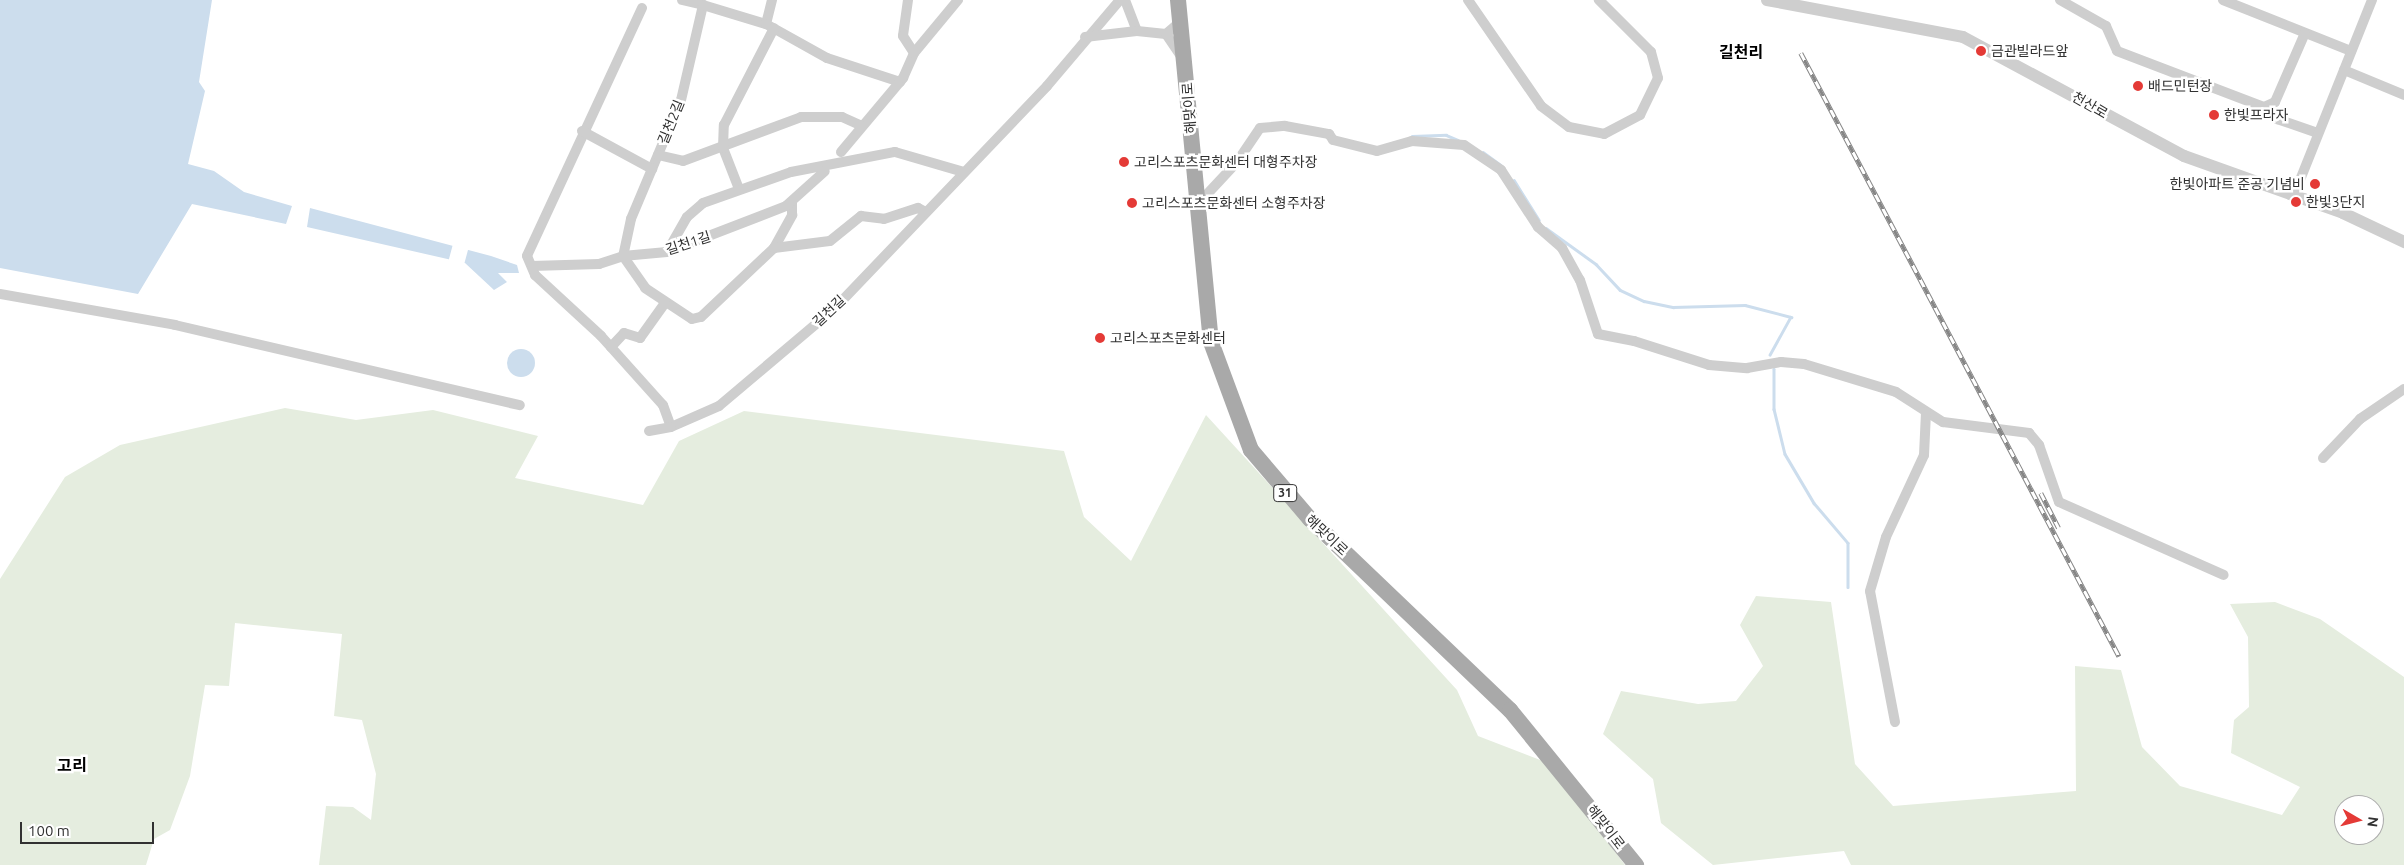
<!DOCTYPE html>
<meta charset="utf-8">
<style>
body{margin:0}
#map{position:relative;width:2404px;height:865px;overflow:hidden;background:#fff;font-family:Ubuntu,"Noto Sans KR",sans-serif}
div>[style]{position:absolute}
[style*='--x']{left:calc(var(--x)*1px);top:calc(var(--y)*1px);width:calc(var(--w)*1px);rotate:calc(var(--a)*1deg)}
.green>*{inset:0;background:#e5eddf}
.water>*{inset:0;background:#ccdded}
.round{border-radius:50%}
.pier>*{inset:0;background:#fff;transform-origin:0 0}
.stream>*{height:2.5px;margin:-1.25px;padding:0 1.25px;transform-origin:1.25px;border-radius:1.25px;background:#ccdded}
.minor>*{height:10px;margin:-5px;padding:0 5px;transform-origin:5px;border-radius:5px;background:#cecece}
.tertiary>*{height:12px;margin:-6px;padding:0 6px;transform-origin:6px;border-radius:6px;background:#cecece}
.primary>*{height:16px;margin:-8px;padding:0 8px;transform-origin:8px;border-radius:8px;background:#a9a9a9}
.rail>*{height:4.5px;margin-top:-2.25px;transform-origin:0;background:repeating-linear-gradient(90deg,#fff 0 8px,#868686 0 16px);box-sizing:border-box;border-block:1px solid #868686}
.dots>*{width:14px;height:14px;translate:-50% -50%;box-sizing:border-box;border:2px solid #fff;border-radius:50%}
span{translate:-50% -50%;white-space:nowrap;text-align:center;line-height:1.15;-webkit-text-stroke:5px #fff;paint-order:stroke}
.shield-label span{padding:1px 4px;background:#fff;border:1px solid;border-radius:4px;-webkit-text-stroke-width:0}
.shield-label{font-size:12px;color:#313131;font-weight:700}
.poi-label{font-size:14px;color:#313131}
.left{translate:0 -50%;text-align:left}
.right{translate:-100% -50%;text-align:right}
.street-label{font-size:14px;color:#313131}
.quarter-label{font-size:16px;color:#000;font-weight:700}
.north{position:absolute;left:2334px;top:795px;width:50px;height:50px;box-sizing:border-box;background:#fff;border:1px solid #adadad;border-radius:50%;rotate:98deg;font-size:14px;font-weight:700;line-height:20px;text-align:center;color:#313131}
.north::after{content:'';display:block;margin:auto;width:18px;height:22px;background:#e43a36;clip-path:polygon(50% 0,100% 100%,50% 72%,0 100%)}
.scale{position:absolute;left:20px;top:822px;width:134px;height:22px;box-sizing:border-box;border:2px solid #313131;border-top:0;padding-left:6px;font-size:15px;line-height:18px;white-space:nowrap;color:#313131;-webkit-text-stroke:4px #fff;paint-order:stroke}
</style>
<div id="map">
<div class="green">
<div style="clip-path:polygon(285px 408px,356px 420px,433px 410px,538px 436px,515px 478px,643px 505px,679px 441px,744px 411px,1064px 451px,1084px 517px,1131px 561px,1206px 415px,1457px 690px,1478px 736px,1548px 763px,1625px 865px,319px 865px,326px 806px,353px 807px,371px 820px,376px 774px,362px 720px,334px 716px,342px 634px,235px 623px,229px 686px,205px 685px,190px 776px,170px 830px,154px 839px,146px 865px,0 865px,0 579px,65px 477px,120px 445px)"></div>
<div style="clip-path:polygon(evenodd,1756px 596px,1831px 602px,1855px 764px,1893px 806px,2076px 791px,2075px 666px,2121px 670px,2142px 747px,2180px 786px,2282px 815px,2300px 787px,2231px 753px,2234px 720px,2249px 707px,2248px 637px,2230px 604px,2275px 602px,2320px 619px,2404px 677px,2404px 865px,1851px 865px,1844px 851px,1713px 865px,1661px 823px,1653px 779px,1603px 734px,1621px 691px,1698px 704px,1736px 701px,1763px 666px,1740px 625px,1756px 596px,2344px 805px,2374px 805px,2374px 835px,2344px 835px,2344px 805px)"></div>
</div>
<div class="water">
<div style="clip-path:polygon(0 0,212px 0,199px 82px,205px 91px,188px 164px,214px 171px,244px 192px,292px 206px,286px 224px,192px 204px,138px 294px,0 268px)"></div>
<div style="clip-path:polygon(310px 208px,491px 256px,517px 265px,519px 273px,498px 273px,507px 282px,494px 290px,465px 263px,307px 227px)"></div>
<div class="round" style="left:507px;top:349px;width:28px;height:28px"></div>
</div>
<div class="pier">
<div style="left:453px;top:244px;width:16px;height:18px;rotate:15deg"></div>
</div>
<div class="stream">
<div style="--x:1412;--y:136;--w:34;--a:-2"></div>
<div style="--x:1446;--y:135;--w:13;--a:23"></div>
<div style="--x:1483;--y:152;--w:22;--a:36"></div>
<div style="--x:1514;--y:180;--w:47;--a:58"></div>
<div style="--x:1546;--y:228;--w:62;--a:35.8"></div>
<div style="--x:1596;--y:264;--w:35;--a:47"></div>
<div style="--x:1620;--y:290;--w:26;--a:25"></div>
<div style="--x:1644;--y:301;--w:30;--a:12"></div>
<div style="--x:1673;--y:307;--w:72;--a:-1.6"></div>
<div style="--x:1745;--y:305;--w:48;--a:14.6"></div>
<div style="--x:1791;--y:317;--w:43;--a:118.9"></div>
<div style="--x:1774;--y:369;--w:40;--a:90"></div>
<div style="--x:1774;--y:409;--w:46;--a:76.3"></div>
<div style="--x:1785;--y:454;--w:57;--a:59.4"></div>
<div style="--x:1814;--y:503;--w:52;--a:49.6"></div>
<div style="--x:1848;--y:543;--w:44;--a:90"></div>
</div>
<div class="minor">
<div style="--x:682;--y:0;--w:22;--a:13"></div>
<div style="--x:703;--y:5;--w:98;--a:103"></div>
<div style="--x:681;--y:100;--w:129;--a:112.8"></div>
<div style="--x:631;--y:219;--w:38;--a:102"></div>
<div style="--x:623;--y:256;--w:39;--a:55"></div>
<div style="--x:645;--y:288;--w:56;--a:33.4"></div>
<div style="--x:692;--y:319;--w:9;--a:-13"></div>
<div style="--x:701;--y:317;--w:100;--a:-43.4"></div>
<div style="--x:774;--y:248;--w:38;--a:-61"></div>
<div style="--x:792;--y:215;--w:12;--a:-90"></div>
<div style="--x:908;--y:0;--w:36;--a:98"></div>
<div style="--x:903;--y:36;--w:20;--a:57"></div>
<div style="--x:1125;--y:0;--w:33;--a:69"></div>
<div style="--x:1468;--y:0;--w:129;--a:55.4"></div>
<div style="--x:1541;--y:106;--w:35;--a:37"></div>
<div style="--x:1569;--y:127;--w:36;--a:11"></div>
<div style="--x:1604;--y:134;--w:41;--a:-27.8"></div>
<div style="--x:1640;--y:115;--w:41;--a:-64.1"></div>
<div style="--x:1658;--y:78;--w:27;--a:-105"></div>
<div style="--x:1651;--y:52;--w:74;--a:-135"></div>
<div style="--x:2060;--y:0;--w:53;--a:29.5"></div>
<div style="--x:2106;--y:26;--w:27;--a:66"></div>
<div style="--x:2117;--y:51;--w:157;--a:20.9"></div>
<div style="--x:2264;--y:107;--w:18;--a:43"></div>
<div style="--x:2277;--y:119;--w:43;--a:18.9"></div>
<div style="--x:2223;--y:0;--w:138;--a:21.7"></div>
<div style="--x:703;--y:5;--w:66;--a:16.8"></div>
<div style="--x:766;--y:24;--w:25;--a:-76"></div>
<div style="--x:642;--y:8;--w:273;--a:114.9"></div>
<div style="--x:527;--y:256;--w:21;--a:67"></div>
<div style="--x:535;--y:275;--w:90;--a:42.7"></div>
<div style="--x:601;--y:336;--w:93;--a:48.1"></div>
<div style="--x:663;--y:405;--w:23;--a:70"></div>
<div style="--x:671;--y:427;--w:52;--a:-23.6"></div>
<div style="--x:719;--y:406;--w:152;--a:-40.2"></div>
<div style="--x:835;--y:308;--w:307;--a:-46.3"></div>
<div style="--x:1047;--y:86;--w:113;--a:-49.7"></div>
<div style="--x:766;--y:24;--w:70;--a:29.1"></div>
<div style="--x:827;--y:58;--w:77;--a:18.2"></div>
<div style="--x:1166;--y:34;--w:29;--a:56"></div>
<div style="--x:1085;--y:37;--w:52;--a:-6.6"></div>
<div style="--x:1137;--y:31;--w:29;--a:6"></div>
<div style="--x:1166;--y:34;--w:18;--a:-41"></div>
<div style="--x:2344;--y:70;--w:65;--a:22.6"></div>
<div style="--x:2264;--y:107;--w:12;--a:-24"></div>
<div style="--x:2275;--y:102;--w:75;--a:-66.5"></div>
<div style="--x:582;--y:131;--w:80;--a:28.5"></div>
<div style="--x:841;--y:152;--w:97;--a:-50"></div>
<div style="--x:903;--y:78;--w:27;--a:-66"></div>
<div style="--x:914;--y:53;--w:69;--a:-50.3"></div>
<div style="--x:658;--y:155;--w:26;--a:13"></div>
<div style="--x:683;--y:161;--w:126;--a:-20.4"></div>
<div style="--x:801;--y:117;--w:41;--a:0"></div>
<div style="--x:842;--y:117;--w:22;--a:24"></div>
<div style="--x:739;--y:189;--w:44;--a:-111.3"></div>
<div style="--x:723;--y:148;--w:23;--a:-88"></div>
<div style="--x:724;--y:125;--w:109;--a:-62.7"></div>
<div style="--x:2294;--y:195;--w:210;--a:-68.2"></div>
<div style="--x:1197;--y:205;--w:59;--a:-47.1"></div>
<div style="--x:1237;--y:162;--w:41;--a:-55.9"></div>
<div style="--x:1260;--y:128;--w:25;--a:-5"></div>
<div style="--x:1285;--y:126;--w:45;--a:10.3"></div>
<div style="--x:1329;--y:134;--w:7;--a:56"></div>
<div style="--x:1333;--y:140;--w:45;--a:14"></div>
<div style="--x:1377;--y:151;--w:36;--a:-16"></div>
<div style="--x:1412;--y:141;--w:52;--a:4.4"></div>
<div style="--x:1464;--y:145;--w:45;--a:34"></div>
<div style="--x:1501;--y:170;--w:68;--a:57"></div>
<div style="--x:1538;--y:227;--w:32;--a:41"></div>
<div style="--x:1562;--y:248;--w:37;--a:61"></div>
<div style="--x:1580;--y:280;--w:57;--a:71.6"></div>
<div style="--x:1598;--y:334;--w:37;--a:11"></div>
<div style="--x:1634;--y:341;--w:79;--a:17.7"></div>
<div style="--x:1709;--y:365;--w:38;--a:5"></div>
<div style="--x:1747;--y:368;--w:35;--a:-10"></div>
<div style="--x:1781;--y:362;--w:23;--a:5"></div>
<div style="--x:1804;--y:364;--w:96;--a:16.9"></div>
<div style="--x:1896;--y:392;--w:56;--a:32.6"></div>
<div style="--x:1943;--y:422;--w:87;--a:7.3"></div>
<div style="--x:2029;--y:433;--w:16;--a:50"></div>
<div style="--x:2039;--y:445;--w:60;--a:70.7"></div>
<div style="--x:2059;--y:502;--w:180;--a:23.9"></div>
<div style="--x:774;--y:248;--w:56;--a:-7.1"></div>
<div style="--x:830;--y:241;--w:40;--a:-39"></div>
<div style="--x:861;--y:216;--w:23;--a:7"></div>
<div style="--x:884;--y:219;--w:36;--a:-18"></div>
<div style="--x:918;--y:208;--w:9;--a:27"></div>
<div style="--x:667;--y:252;--w:40;--a:-60.3"></div>
<div style="--x:687;--y:217;--w:21;--a:-41"></div>
<div style="--x:703;--y:203;--w:93;--a:-19.4"></div>
<div style="--x:791;--y:172;--w:106;--a:-10.9"></div>
<div style="--x:895;--y:152;--w:72;--a:16.2"></div>
<div style="--x:532;--y:266;--w:67;--a:-1.7"></div>
<div style="--x:599;--y:264;--w:25;--a:-18"></div>
<div style="--x:623;--y:256;--w:44;--a:-5.2"></div>
<div style="--x:667;--y:252;--w:128;--a:-21.1"></div>
<div style="--x:786;--y:206;--w:52;--a:-41.9"></div>
<div style="--x:0;--y:294;--w:178;--a:10"></div>
<div style="--x:175;--y:325;--w:354;--a:13.1"></div>
<div style="--x:611;--y:347;--w:19;--a:-47"></div>
<div style="--x:624;--y:333;--w:17;--a:17"></div>
<div style="--x:640;--y:338;--w:43;--a:-54.5"></div>
<div style="--x:649;--y:431;--w:22;--a:-10"></div>
<div style="--x:2323;--y:458;--w:54;--a:-46.5"></div>
<div style="--x:2360;--y:419;--w:53;--a:-34.3"></div>
<div style="--x:1895;--y:722;--w:133;--a:-100.8"></div>
<div style="--x:1870;--y:591;--w:56;--a:-73.5"></div>
<div style="--x:1886;--y:537;--w:90;--a:-65.1"></div>
<div style="--x:1924;--y:455;--w:43;--a:-87.3"></div>
</div>
<div class="tertiary">
<div style="--x:1767;--y:0;--w:199;--a:10.7"></div>
<div style="--x:1963;--y:37;--w:251;--a:28.3"></div>
<div style="--x:2184;--y:156;--w:169;--a:19.7"></div>
<div style="--x:2343;--y:213;--w:68;--a:25.4"></div>
</div>
<div class="primary">
<div style="--x:1178;--y:0;--w:344;--a:84.5"></div>
<div style="--x:1211;--y:342;--w:115;--a:69.7"></div>
<div style="--x:1251;--y:450;--w:91;--a:49.5"></div>
<div style="--x:1310;--y:519;--w:277;--a:43.7"></div>
<div style="--x:1510;--y:710;--w:200;--a:50.9"></div>
</div>
<div class="rail">
<div style="--x:1801;--y:53;--w:682;--a:62.19"></div>
<div style="--x:2041;--y:493;--w:39;--a:63"></div>
</div>
<div class="dots">
<div style="left:1981px;top:51px;background:#e43a36"></div>
<div style="left:2138px;top:86px;background:#e43a36"></div>
<div style="left:2214px;top:115px;background:#e43a36"></div>
<div style="left:1124px;top:162px;background:#e43a36"></div>
<div style="left:2315px;top:184px;background:#e43a36"></div>
<div style="left:2296px;top:202px;background:#e43a36"></div>
<div style="left:1132px;top:203px;background:#e43a36"></div>
<div style="left:1100px;top:338px;background:#e43a36"></div>
</div>
<div class="shield-label">
<span style="left:1285px;top:493px">31</span>
</div>
<div class="poi-label">
<span class="left" style="left:1991px;top:51px">금관빌라드앞</span>
<span class="left" style="left:2148px;top:86px">배드민턴장</span>
<span class="left" style="left:2224px;top:115px">한빛프라자</span>
<span class="left" style="left:1134px;top:162px">고리스포츠문화센터 대형주차장</span>
<span class="right" style="left:2305px;top:184px">한빛아파트 준공 기념비</span>
<span class="left" style="left:2306px;top:202px">한빛3단지</span>
<span class="left" style="left:1142px;top:203px">고리스포츠문화센터 소형주차장</span>
<span class="left" style="left:1110px;top:338px">고리스포츠문화센터</span>
</div>
<div class="street-label">
<span style="left:2090px;top:105px;rotate:30deg">천산로</span>
<span style="left:1189px;top:108px;rotate:-94deg">해맞이로</span>
<span style="left:671px;top:122px;rotate:-68deg">길천2길</span>
<span style="left:688px;top:243px;rotate:-18deg">길천1길</span>
<span style="left:829px;top:311px;rotate:-43deg">길천길</span>
<span style="left:1327px;top:535px;rotate:43deg">해맞이로</span>
<span style="left:1606px;top:827px;rotate:52deg">해맞이로</span>
</div>
<div class="quarter-label">
<span style="left:1741px;top:52px">길천리</span>
<span style="left:72px;top:765px">고리</span>
</div>
<div class="north">N</div>
<div class="scale">100 m</div>
</div>
